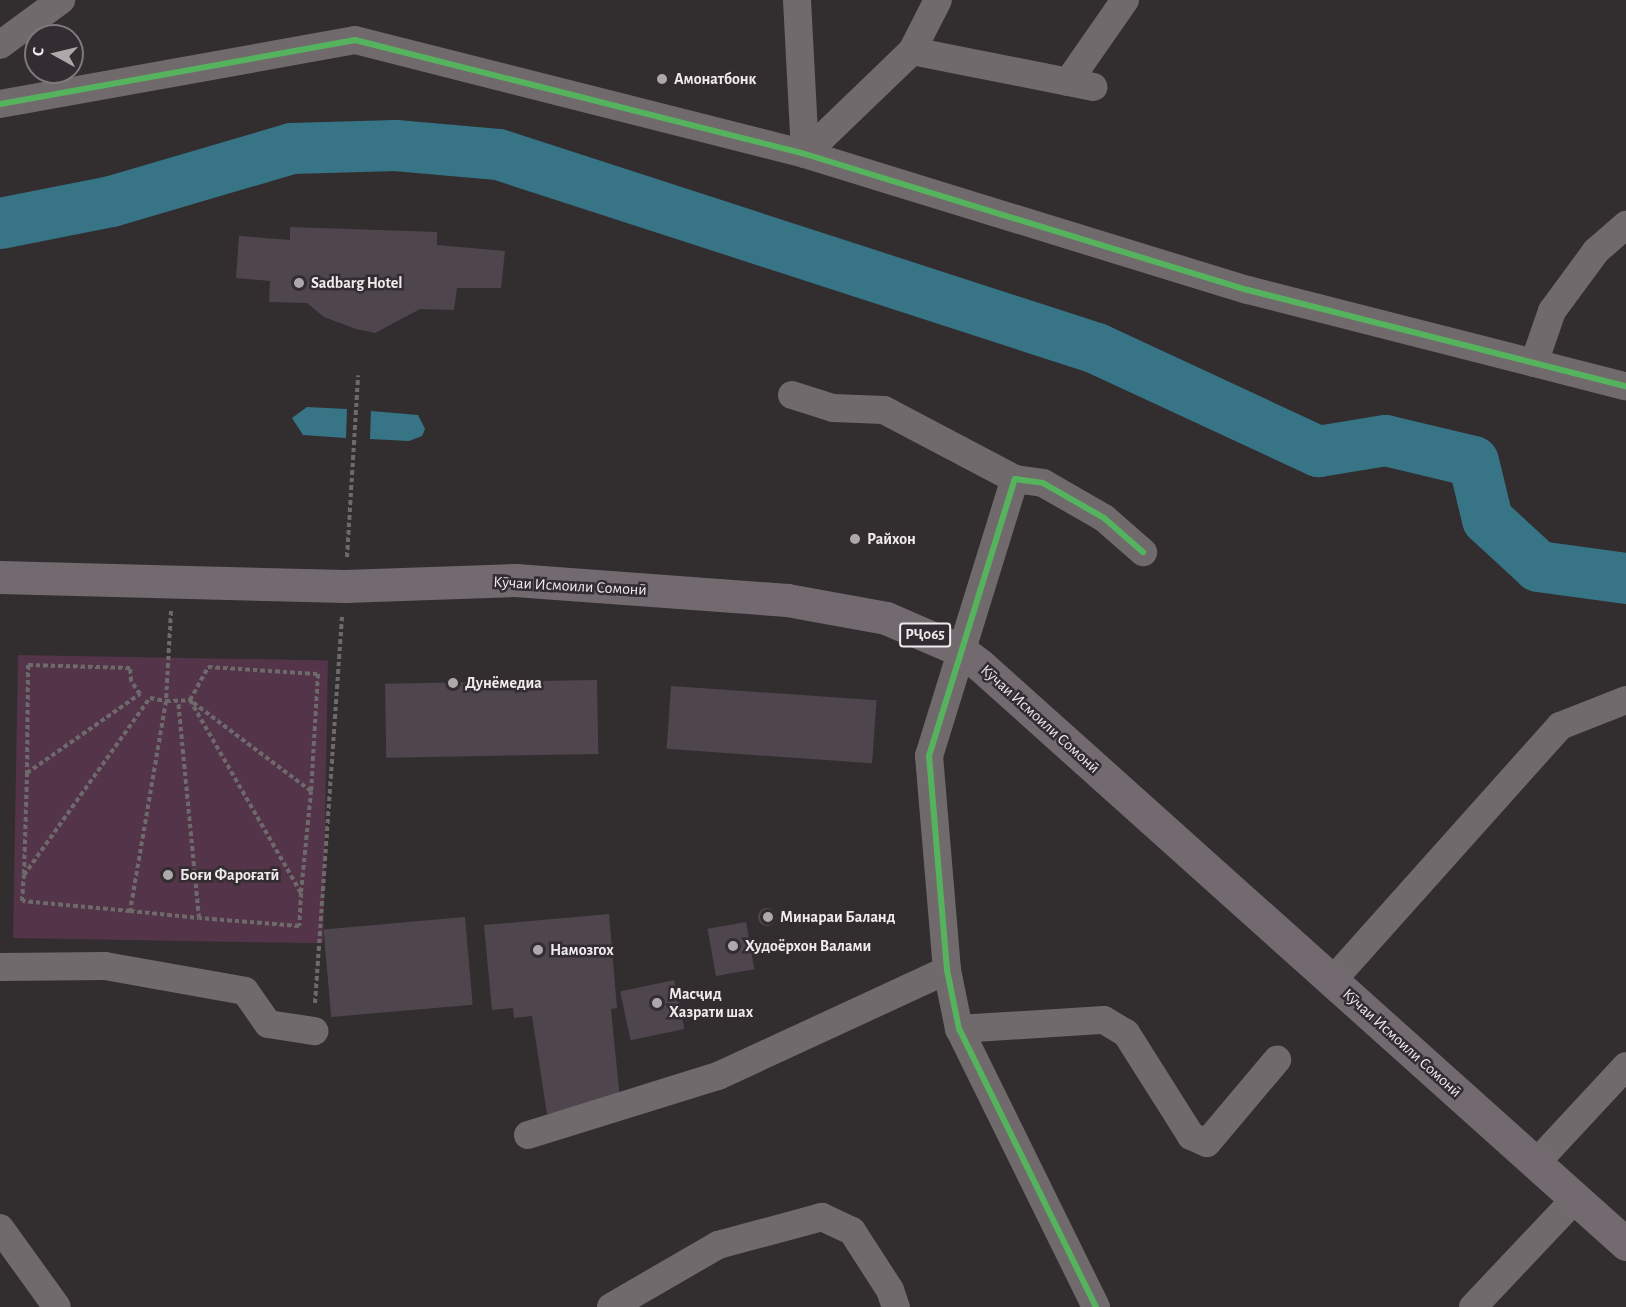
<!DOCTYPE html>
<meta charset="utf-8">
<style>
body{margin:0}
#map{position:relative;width:1626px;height:1307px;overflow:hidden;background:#322e30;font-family:"Alegreya Sans",sans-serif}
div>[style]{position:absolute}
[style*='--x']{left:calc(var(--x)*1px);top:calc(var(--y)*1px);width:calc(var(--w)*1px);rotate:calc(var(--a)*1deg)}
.green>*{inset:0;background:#533448;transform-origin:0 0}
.water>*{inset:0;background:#367486}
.river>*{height:51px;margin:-25.5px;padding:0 25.5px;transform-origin:25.5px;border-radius:25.5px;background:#367486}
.building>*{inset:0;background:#4f454c;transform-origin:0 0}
.round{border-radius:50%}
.path>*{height:4px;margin-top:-2px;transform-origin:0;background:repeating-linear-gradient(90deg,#6e6a6c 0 4.5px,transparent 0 7.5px)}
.minor>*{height:28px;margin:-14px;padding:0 14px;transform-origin:14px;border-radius:14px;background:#706a6d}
.major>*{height:33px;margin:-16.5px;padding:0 16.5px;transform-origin:16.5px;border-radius:16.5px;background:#726a6f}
.cycleway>*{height:6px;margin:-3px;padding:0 3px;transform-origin:3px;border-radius:3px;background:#56b35d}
.dots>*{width:16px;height:16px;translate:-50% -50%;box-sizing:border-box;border:3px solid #332d31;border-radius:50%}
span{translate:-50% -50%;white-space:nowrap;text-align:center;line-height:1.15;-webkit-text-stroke:5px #332d31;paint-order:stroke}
.shield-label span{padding:2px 4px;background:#332d31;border:2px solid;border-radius:4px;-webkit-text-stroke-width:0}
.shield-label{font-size:15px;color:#efebed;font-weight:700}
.poi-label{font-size:16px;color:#efebed;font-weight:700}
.left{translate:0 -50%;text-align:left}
.street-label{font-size:16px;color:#efebed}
.north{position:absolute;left:24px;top:24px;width:60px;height:60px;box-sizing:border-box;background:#332d31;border:2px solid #7e797c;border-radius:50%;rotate:278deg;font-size:16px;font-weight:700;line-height:24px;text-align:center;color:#efebed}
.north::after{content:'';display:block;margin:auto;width:21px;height:27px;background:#ada9ab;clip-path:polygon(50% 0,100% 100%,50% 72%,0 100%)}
</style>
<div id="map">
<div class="green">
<div style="left:18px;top:655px;width:310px;height:283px;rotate:1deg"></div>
</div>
<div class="water">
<div style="clip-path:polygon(307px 407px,347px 409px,346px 438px,303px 435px,292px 418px)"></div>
<div style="clip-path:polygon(371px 411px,418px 415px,425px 429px,422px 436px,409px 441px,370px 439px)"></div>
</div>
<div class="river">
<div style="--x:0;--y:223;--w:113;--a:-11.2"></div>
<div style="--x:111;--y:201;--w:188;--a:-16.4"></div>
<div style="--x:291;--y:148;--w:104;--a:-1.7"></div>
<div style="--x:395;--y:145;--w:103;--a:5"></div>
<div style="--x:498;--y:154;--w:629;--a:17.97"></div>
<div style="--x:1096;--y:348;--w:245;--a:24.9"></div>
<div style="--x:1318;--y:451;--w:68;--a:-9.3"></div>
<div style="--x:1385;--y:440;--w:90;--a:13.4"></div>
<div style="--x:1473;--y:461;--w:60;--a:76.4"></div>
<div style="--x:1487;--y:519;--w:69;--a:42.7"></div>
<div style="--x:1538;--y:566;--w:89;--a:7.8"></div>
</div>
<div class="building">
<div style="clip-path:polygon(290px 227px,437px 232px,437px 245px,505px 251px,501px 288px,457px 288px,454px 310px,420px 309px,375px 333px,356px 329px,324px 317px,307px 303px,269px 302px,270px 281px,236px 278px,239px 236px,290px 240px)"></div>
<div style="left:597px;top:680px;width:74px;height:212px;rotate:89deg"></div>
<div style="left:671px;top:686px;width:206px;height:63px;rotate:4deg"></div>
<div class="round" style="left:758px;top:908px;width:18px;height:18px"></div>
<div style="clip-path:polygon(609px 914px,617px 1008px,611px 1009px,620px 1100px,547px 1114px,532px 1016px,514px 1018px,513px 1008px,492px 1010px,484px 925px)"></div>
<div style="left:465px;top:917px;width:88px;height:142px;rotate:85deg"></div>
<div style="left:746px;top:922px;width:48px;height:39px;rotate:80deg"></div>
<div style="left:674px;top:980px;width:50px;height:55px;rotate:78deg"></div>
</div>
<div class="path">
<div style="--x:347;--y:557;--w:182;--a:-86.5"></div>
<div style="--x:171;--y:611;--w:90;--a:93.2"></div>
<div style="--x:166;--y:701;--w:213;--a:99.7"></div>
<div style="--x:130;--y:911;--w:108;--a:-174.7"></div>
<div style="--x:22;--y:901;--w:26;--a:-86"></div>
<div style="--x:24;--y:875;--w:217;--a:-54.6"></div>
<div style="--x:150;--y:698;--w:16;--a:11"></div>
<div style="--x:166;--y:701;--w:24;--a:-2"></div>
<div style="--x:190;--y:700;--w:223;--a:60.1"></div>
<div style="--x:301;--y:893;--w:33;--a:93"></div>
<div style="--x:299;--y:926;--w:100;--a:-175.4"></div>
<div style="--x:199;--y:918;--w:218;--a:-95.5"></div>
<div style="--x:24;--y:874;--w:101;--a:-88.3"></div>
<div style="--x:27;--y:773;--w:138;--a:-35"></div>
<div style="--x:140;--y:694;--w:16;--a:-125"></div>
<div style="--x:131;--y:681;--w:13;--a:-94"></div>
<div style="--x:130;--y:668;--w:102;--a:-178.3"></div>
<div style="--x:28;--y:665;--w:108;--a:90.5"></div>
<div style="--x:301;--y:892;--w:101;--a:-84.3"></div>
<div style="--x:311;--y:791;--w:151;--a:-143.1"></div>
<div style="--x:190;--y:700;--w:38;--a:-61"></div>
<div style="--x:208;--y:667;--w:110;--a:3.6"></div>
<div style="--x:318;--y:674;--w:117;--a:93.4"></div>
<div style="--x:130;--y:911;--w:69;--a:5.8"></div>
<div style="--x:315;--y:1003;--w:389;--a:-86"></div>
</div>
<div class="minor">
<div style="--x:797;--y:0;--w:154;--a:87"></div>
<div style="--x:0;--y:45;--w:76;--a:-36.4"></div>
<div style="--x:912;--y:51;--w:185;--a:11.2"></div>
<div style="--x:1068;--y:82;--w:100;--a:-55.2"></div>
<div style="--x:0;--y:104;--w:361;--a:-10.2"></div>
<div style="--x:355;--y:40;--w:464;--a:14.2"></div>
<div style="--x:805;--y:154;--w:463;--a:17.1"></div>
<div style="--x:1248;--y:290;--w:390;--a:14.3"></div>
<div style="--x:805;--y:154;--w:149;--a:-43.9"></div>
<div style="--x:912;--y:51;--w:57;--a:-63"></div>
<div style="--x:1534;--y:363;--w:55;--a:-70.9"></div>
<div style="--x:1552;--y:311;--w:74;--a:-53.7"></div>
<div style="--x:1596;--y:251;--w:40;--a:-41"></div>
<div style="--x:792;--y:395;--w:43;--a:17.6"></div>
<div style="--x:833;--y:408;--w:51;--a:2.2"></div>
<div style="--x:884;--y:410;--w:148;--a:27.8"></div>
<div style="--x:0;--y:967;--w:105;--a:-0.5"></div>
<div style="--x:105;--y:966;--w:142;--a:10.1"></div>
<div style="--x:245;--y:991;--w:40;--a:55.1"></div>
<div style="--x:268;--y:1024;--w:47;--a:8.7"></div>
<div style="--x:1332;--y:981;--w:342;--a:-48.2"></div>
<div style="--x:1560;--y:726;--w:71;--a:-21.5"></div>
<div style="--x:959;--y:1029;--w:145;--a:-3.6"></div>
<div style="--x:1104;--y:1020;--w:26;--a:31"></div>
<div style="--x:1126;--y:1033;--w:122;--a:57.7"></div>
<div style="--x:1191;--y:1136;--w:17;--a:24"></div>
<div style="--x:1207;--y:1143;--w:109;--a:-49.9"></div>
<div style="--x:528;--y:1135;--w:199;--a:-17.3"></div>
<div style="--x:718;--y:1076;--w:252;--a:-24.8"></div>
<div style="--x:1536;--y:1163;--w:132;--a:-47.1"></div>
<div style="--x:0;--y:1228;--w:97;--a:54.2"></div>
<div style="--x:611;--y:1307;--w:124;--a:-30.1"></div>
<div style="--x:718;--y:1245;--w:108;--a:-15.1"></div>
<div style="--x:822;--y:1217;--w:33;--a:25"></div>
<div style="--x:852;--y:1231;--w:70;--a:57.2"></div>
<div style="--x:890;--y:1290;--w:18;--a:71"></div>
<div style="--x:1096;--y:1307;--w:310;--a:-116.2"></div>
<div style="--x:959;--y:1029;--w:60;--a:-101.5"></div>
<div style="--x:947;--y:970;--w:215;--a:-94.8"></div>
<div style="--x:929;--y:756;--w:290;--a:-72.8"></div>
<div style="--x:1015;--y:479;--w:28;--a:8"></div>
<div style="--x:1043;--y:483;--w:70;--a:29.8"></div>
<div style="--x:1104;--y:518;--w:52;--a:41.1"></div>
<div style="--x:1473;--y:1307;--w:149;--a:-46.6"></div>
</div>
<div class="major">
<div style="--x:0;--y:577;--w:345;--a:1.5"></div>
<div style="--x:345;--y:586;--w:170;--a:-2"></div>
<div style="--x:515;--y:580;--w:273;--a:4.2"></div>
<div style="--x:787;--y:600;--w:101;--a:10.3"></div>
<div style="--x:886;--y:618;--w:81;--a:23.4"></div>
<div style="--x:960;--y:650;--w:26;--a:37"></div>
<div style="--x:981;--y:666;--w:866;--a:41.86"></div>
</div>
<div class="cycleway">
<div style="--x:0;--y:104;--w:361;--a:-10.2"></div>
<div style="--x:355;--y:40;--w:464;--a:14.2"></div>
<div style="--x:805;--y:154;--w:463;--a:17.1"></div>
<div style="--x:1248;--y:290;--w:390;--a:14.3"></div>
<div style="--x:1096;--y:1307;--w:310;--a:-116.2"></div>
<div style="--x:959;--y:1029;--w:60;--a:-101.5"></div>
<div style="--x:947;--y:970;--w:215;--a:-94.8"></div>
<div style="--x:929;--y:756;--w:290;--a:-72.8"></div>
<div style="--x:1015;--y:479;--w:28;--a:8"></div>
<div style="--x:1043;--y:483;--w:70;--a:29.8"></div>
<div style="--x:1104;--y:518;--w:52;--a:41.1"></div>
</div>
<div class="dots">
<div style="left:662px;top:79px;background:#ada9ab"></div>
<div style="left:299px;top:283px;background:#ada9ab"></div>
<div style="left:855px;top:539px;background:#ada9ab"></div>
<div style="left:453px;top:683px;background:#ada9ab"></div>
<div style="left:168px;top:875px;background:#ada9ab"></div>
<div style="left:768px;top:917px;background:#ada9ab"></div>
<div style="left:733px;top:946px;background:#ada9ab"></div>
<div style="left:538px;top:950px;background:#ada9ab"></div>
<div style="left:657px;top:1003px;background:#ada9ab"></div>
</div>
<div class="shield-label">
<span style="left:925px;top:635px">РҶ065</span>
</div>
<div class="poi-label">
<span class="left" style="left:674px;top:79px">Амонатбонк</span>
<span class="left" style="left:311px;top:283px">Sadbarg Hotel</span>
<span class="left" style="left:867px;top:539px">Райхон</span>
<span class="left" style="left:465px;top:683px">Дунёмедиа</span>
<span class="left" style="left:180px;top:875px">Боғи Фароғатӣ</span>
<span class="left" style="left:780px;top:917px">Минараи Баланд</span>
<span class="left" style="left:745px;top:946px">Худоёрхон Валами</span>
<span class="left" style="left:550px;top:950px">Намозгох</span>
<span class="left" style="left:669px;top:1003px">Масҷид<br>Хазрати шах</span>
</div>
<div class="street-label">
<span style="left:570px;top:586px;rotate:3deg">Кӯчаи Исмоили Сомонӣ</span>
<span style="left:1040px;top:719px;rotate:42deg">Кӯчаи Исмоили Сомонӣ</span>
<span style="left:1402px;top:1043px;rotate:42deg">Кӯчаи Исмоили Сомонӣ</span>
</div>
<div class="north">С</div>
</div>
